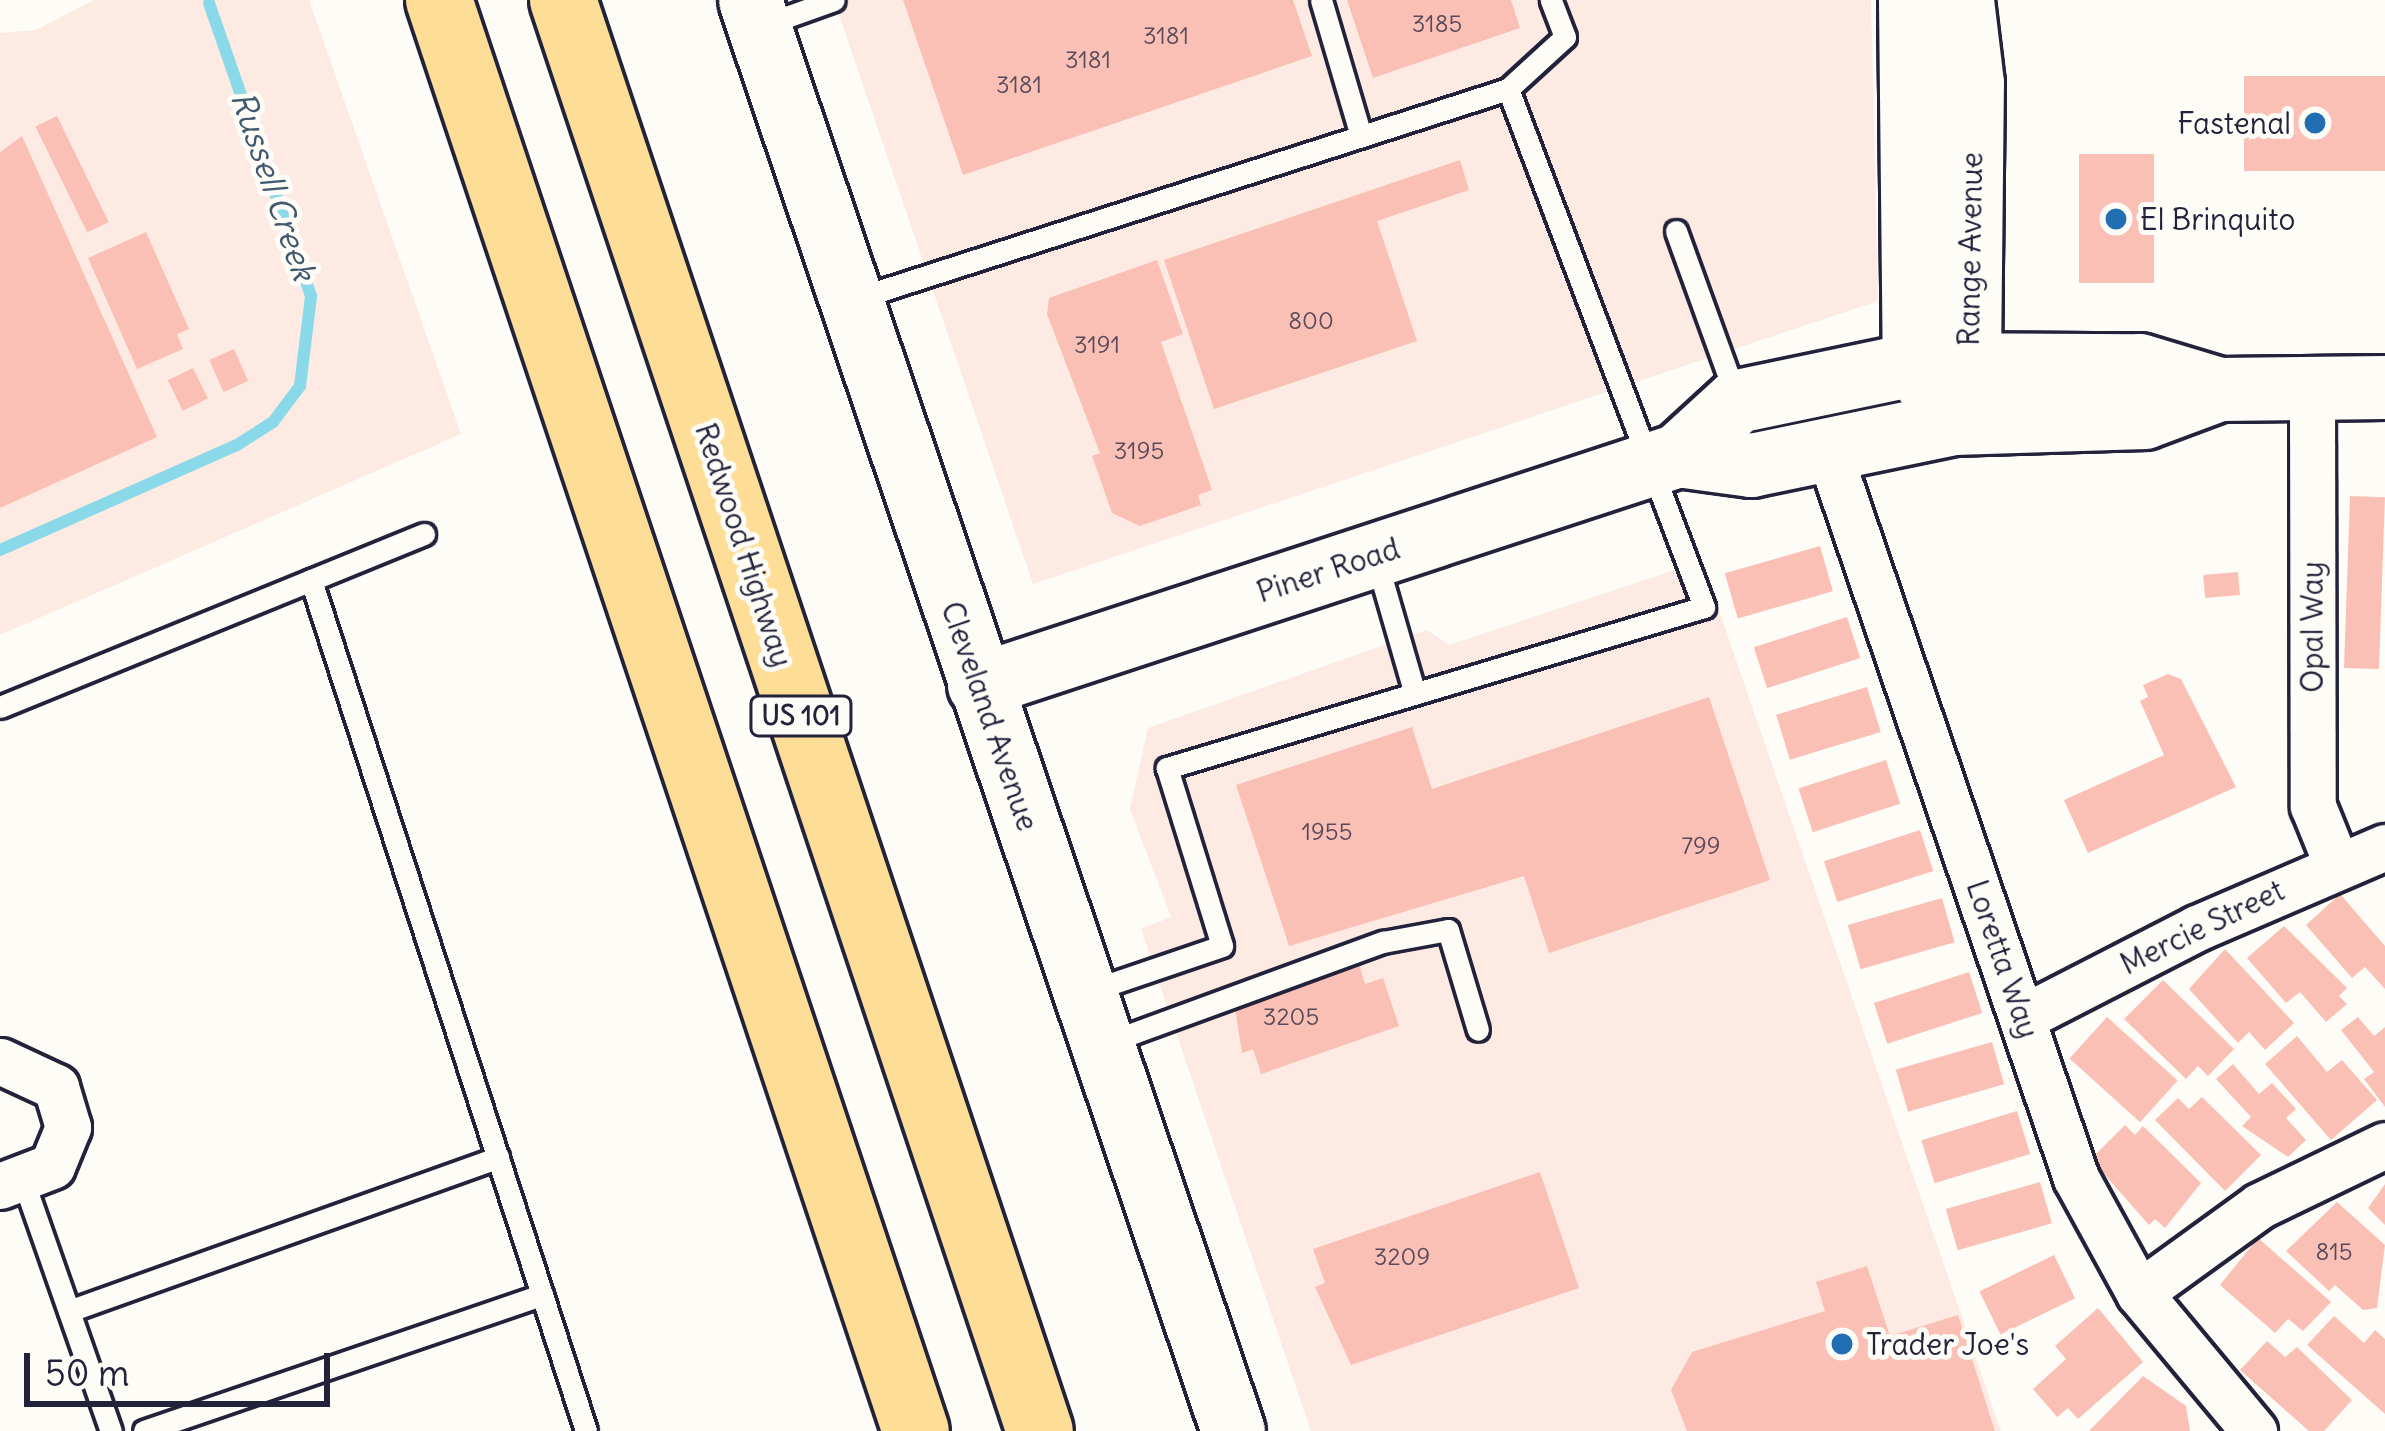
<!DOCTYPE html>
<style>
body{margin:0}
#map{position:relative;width:2385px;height:1431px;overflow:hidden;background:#fdfcf7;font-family:Delius,sans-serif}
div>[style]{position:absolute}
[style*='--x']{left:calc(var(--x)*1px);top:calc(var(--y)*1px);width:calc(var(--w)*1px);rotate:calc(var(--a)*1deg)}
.built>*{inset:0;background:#fceae3}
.stream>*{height:12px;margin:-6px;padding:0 6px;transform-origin:6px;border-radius:6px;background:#8ad9e8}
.building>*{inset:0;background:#fbc0b5;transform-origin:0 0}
.roads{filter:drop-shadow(3px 0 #22223b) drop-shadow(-3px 0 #22223b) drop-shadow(0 3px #22223b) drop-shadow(0 -3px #22223b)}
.lane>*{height:21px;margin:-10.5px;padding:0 10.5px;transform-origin:10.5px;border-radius:10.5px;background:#fdfcf7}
.street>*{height:45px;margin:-22.5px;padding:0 22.5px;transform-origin:22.5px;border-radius:22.5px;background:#fdfcf7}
.secondary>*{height:63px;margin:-31.5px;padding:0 31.5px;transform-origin:31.5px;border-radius:31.5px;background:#fdfcf7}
.highway>*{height:66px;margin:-33px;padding:0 33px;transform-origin:33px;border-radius:33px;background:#fedd96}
.dots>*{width:33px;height:33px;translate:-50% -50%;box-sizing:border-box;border:6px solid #fdfcf7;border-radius:50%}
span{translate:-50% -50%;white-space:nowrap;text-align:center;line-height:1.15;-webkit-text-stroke:10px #fdfcf7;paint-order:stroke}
.number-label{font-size:24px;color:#584a5a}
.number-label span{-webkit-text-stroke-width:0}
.shield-label span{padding:3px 9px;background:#fdfcf7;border:3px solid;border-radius:9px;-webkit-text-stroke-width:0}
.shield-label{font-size:27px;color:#22223b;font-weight:700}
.poi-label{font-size:30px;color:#22223b}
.right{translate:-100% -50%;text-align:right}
.left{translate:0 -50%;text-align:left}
.street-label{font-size:30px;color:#22223b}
.water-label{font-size:33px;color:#41596f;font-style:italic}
.scale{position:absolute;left:24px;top:1353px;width:306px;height:54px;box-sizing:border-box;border:6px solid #22223b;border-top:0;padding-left:15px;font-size:36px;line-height:42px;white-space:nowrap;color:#22223b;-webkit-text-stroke:9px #fdfcf7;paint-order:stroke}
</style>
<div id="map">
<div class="built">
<div style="clip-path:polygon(94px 0,309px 0,461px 434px,0 635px,0 33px,36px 30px)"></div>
<div style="clip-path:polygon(834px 0,1871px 0,1878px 301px,1033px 584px)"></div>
<div style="clip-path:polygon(1702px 561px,2001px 1431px,1311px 1431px,1141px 929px,1171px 917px,1130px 809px,1148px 728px,1427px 630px,1449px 645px)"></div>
</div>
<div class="stream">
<div style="--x:0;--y:550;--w:259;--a:-23.9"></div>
<div style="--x:237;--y:445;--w:43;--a:-32.6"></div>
<div style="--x:273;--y:422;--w:45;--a:-53.1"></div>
<div style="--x:300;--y:386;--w:91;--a:-83"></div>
<div style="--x:311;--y:296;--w:310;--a:-109.2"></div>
</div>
<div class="building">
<div style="clip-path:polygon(903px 0,1293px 0,1312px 56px,963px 175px)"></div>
<div style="clip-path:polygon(1347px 0,1511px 0,1520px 28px,1373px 78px)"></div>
<div style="left:2244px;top:76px;width:141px;height:95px"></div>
<div style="left:57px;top:116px;width:118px;height:24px;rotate:64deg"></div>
<div style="clip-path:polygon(22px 136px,157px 437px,0 508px,0 152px)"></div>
<div style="left:2079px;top:154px;width:75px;height:129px"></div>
<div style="clip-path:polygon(1460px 160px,1469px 190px,1377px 221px,1417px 341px,1214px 409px,1164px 260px)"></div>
<div style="clip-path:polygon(146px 232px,189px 329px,177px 334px,183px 349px,137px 369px,88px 258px)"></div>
<div style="clip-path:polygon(1157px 260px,1183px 334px,1161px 342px,1212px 490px,1198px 495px,1201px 505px,1140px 526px,1112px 513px,1092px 456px,1100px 453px,1047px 314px,1049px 298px)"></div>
<div style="left:234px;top:349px;width:35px;height:27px;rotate:66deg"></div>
<div style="left:193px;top:368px;width:34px;height:28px;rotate:64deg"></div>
<div style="left:2350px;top:496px;width:35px;height:172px;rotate:2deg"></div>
<div style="left:1820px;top:546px;width:47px;height:99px;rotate:74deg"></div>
<div style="left:2238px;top:572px;width:23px;height:35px;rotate:85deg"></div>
<div style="left:1847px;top:617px;width:43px;height:98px;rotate:72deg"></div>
<div style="clip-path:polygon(2168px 674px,2181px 679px,2236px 787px,2088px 853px,2064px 800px,2164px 755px,2140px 701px,2148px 697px,2143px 685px)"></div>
<div style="left:1867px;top:687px;width:47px;height:95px;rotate:73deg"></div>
<div style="clip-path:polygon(1709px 697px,1770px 880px,1549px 953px,1524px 876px,1289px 946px,1236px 785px,1412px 727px,1432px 789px)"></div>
<div style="left:1886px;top:760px;width:46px;height:92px;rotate:72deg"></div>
<div style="left:1920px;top:830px;width:43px;height:101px;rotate:72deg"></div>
<div style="clip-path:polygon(2340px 894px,2385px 946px,2385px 989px,2365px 967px,2352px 978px,2306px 925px)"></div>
<div style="left:1942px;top:898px;width:46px;height:98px;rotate:74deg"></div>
<div style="clip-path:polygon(2284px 926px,2347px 988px,2339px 996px,2347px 1004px,2326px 1022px,2300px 992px,2286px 1003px,2247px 958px)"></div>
<div style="clip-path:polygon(2225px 949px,2294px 1023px,2265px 1050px,2249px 1032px,2238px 1043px,2189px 989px)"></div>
<div style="clip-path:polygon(1359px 964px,1365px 984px,1383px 978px,1399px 1026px,1261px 1074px,1253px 1049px,1242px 1053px,1234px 1002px)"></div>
<div style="left:1969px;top:972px;width:43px;height:100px;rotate:72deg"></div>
<div style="clip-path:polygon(2163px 980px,2234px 1049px,2208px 1076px,2198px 1066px,2186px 1079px,2124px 1019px)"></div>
<div style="left:2107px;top:1017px;width:95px;height:56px;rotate:42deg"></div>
<div style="clip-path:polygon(2358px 1017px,2374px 1036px,2385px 1027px,2385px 1107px,2364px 1079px,2374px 1072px,2341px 1030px)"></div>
<div style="clip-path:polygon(2297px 1036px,2327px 1072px,2342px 1060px,2377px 1100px,2331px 1140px,2265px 1064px)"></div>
<div style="left:1992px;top:1042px;width:44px;height:100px;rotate:74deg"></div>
<div style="clip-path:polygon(2233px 1064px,2259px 1094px,2272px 1083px,2296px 1109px,2286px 1118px,2306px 1140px,2288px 1157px,2242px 1126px,2251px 1117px,2216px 1079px)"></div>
<div style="clip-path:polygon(2202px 1097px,2261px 1155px,2225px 1191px,2155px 1120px,2178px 1098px,2189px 1109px)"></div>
<div style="left:2017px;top:1111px;width:45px;height:100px;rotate:73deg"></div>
<div style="clip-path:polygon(2125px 1125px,2135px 1135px,2143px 1126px,2201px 1183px,2165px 1228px,2155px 1219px,2149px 1225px,2091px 1159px)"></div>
<div style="clip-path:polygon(1540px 1172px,1579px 1288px,1351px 1365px,1315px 1287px,1325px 1283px,1313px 1249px)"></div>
<div style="left:2040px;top:1182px;width:43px;height:98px;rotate:74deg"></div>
<div style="clip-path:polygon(2385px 1184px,2385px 1225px,2368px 1208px)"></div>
<div style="clip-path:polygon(2337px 1202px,2385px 1245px,2377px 1308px,2363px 1310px,2335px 1285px,2329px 1291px,2286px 1251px)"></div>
<div style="clip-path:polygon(2258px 1238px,2331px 1302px,2303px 1331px,2288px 1319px,2275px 1333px,2220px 1285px)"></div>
<div style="left:2054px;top:1255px;width:48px;height:83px;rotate:64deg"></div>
<div style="clip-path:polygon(1867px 1266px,1890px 1336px,1958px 1315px,1995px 1431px,1687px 1431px,1671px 1390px,1692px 1352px,1825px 1311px,1816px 1282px)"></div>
<div style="clip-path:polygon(2098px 1308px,2143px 1362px,2078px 1419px,2068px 1408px,2057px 1417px,2033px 1389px,2066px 1359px,2055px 1346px)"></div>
<div style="clip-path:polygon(2334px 1316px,2364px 1343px,2375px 1330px,2385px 1339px,2385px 1414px,2307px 1345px)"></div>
<div style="clip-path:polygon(2267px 1341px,2285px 1357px,2297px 1347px,2352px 1400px,2324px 1431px,2309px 1431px,2240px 1370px)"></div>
<div style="clip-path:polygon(2143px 1376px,2186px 1406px,2190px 1431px,2089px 1431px)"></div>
</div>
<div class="roads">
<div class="lane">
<div style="--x:1321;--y:0;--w:142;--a:73.6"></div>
<div style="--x:761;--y:26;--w:77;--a:-19.6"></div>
<div style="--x:1508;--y:89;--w:77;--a:-42.4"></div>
<div style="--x:1565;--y:37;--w:40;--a:-111"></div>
<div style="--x:1676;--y:231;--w:173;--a:70.1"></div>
<div style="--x:858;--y:298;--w:683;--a:-17.82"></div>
<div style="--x:1508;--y:89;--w:554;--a:69.27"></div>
<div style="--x:1704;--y:607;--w:561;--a:163.31"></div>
<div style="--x:1167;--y:768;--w:186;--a:72.8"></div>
<div style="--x:1222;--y:946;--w:139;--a:161.2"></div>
<div style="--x:1376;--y:559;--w:137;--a:73.9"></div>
<div style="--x:311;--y:580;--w:894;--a:72.09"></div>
<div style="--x:0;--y:707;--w:458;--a:-22.2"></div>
<div style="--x:1109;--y:1042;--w:292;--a:-20.1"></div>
<div style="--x:1383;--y:942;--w:66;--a:-10.5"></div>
<div style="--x:1448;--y:930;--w:104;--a:73.3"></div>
<div style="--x:24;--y:1183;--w:263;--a:70.7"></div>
<div style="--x:69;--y:1311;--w:456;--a:-19.7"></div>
<div style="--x:144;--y:1431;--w:421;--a:-18.9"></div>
</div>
<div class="street">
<div style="--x:2312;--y:387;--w:419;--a:89.9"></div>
<div style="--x:2313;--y:806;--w:61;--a:68"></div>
<div style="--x:1827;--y:447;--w:772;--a:71.19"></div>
<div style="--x:2076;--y:1178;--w:131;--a:61.3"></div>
<div style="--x:2139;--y:1293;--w:180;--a:50.2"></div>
<div style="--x:2024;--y:1017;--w:195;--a:-27.2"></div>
<div style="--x:2197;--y:928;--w:205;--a:-23.3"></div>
<div style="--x:0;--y:1061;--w:62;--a:24.9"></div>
<div style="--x:56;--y:1087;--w:42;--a:73.3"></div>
<div style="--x:68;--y:1127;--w:42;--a:112.3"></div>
<div style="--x:52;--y:1166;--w:56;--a:159"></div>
<div style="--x:2139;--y:1293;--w:148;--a:-35.9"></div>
<div style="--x:2259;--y:1206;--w:140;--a:-25.8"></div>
</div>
<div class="secondary">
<div style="--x:750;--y:0;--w:1510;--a:71.35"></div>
<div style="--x:1910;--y:0;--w:364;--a:89.4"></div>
<div style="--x:1914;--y:364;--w:42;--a:56.7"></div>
<div style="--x:1958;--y:404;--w:42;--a:-75"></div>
<div style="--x:1969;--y:363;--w:280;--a:-89.4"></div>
<div style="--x:1972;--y:83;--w:84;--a:-96.9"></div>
<div style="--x:1678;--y:455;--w:80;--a:-42.5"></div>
<div style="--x:1737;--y:401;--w:181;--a:-11.8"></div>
<div style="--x:1914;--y:364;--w:225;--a:0.3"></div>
<div style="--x:2139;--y:365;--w:84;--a:16.7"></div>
<div style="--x:2219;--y:389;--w:166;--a:-0.7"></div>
<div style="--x:979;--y:685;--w:736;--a:-18.21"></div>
<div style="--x:1678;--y:455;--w:74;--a:7.8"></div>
<div style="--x:1751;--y:465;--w:206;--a:-11.7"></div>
<div style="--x:1953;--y:423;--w:191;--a:-1.8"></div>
<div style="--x:2144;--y:417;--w:80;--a:-20.5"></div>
</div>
<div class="highway">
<div style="--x:439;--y:0;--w:1508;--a:71.57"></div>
<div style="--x:563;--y:0;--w:1508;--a:71.57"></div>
</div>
</div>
<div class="dots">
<div style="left:2315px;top:123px;background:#1f6fb2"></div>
<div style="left:2116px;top:219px;background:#1f6fb2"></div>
<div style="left:1842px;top:1344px;background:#1f6fb2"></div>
</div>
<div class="number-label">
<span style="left:1437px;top:24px">3185</span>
<span style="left:1166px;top:36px">3181</span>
<span style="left:1088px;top:60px">3181</span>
<span style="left:1019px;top:85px">3181</span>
<span style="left:1311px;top:321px">800</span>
<span style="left:1097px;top:345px">3191</span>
<span style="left:1139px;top:451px">3195</span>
<span style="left:1327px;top:832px">1955</span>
<span style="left:1701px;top:846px">799</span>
<span style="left:1291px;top:1017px">3205</span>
<span style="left:2334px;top:1252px">815</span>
<span style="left:1402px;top:1257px">3209</span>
</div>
<div class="shield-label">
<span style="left:801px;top:716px">US 101</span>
</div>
<div class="poi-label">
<span class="right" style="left:2291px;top:123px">Fastenal</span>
<span class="left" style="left:2140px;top:219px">El Brinquito</span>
<span class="left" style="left:1866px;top:1344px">Trader Joe's</span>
</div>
<div class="street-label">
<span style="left:1970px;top:249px;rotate:-89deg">Range Avenue</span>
<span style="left:744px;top:545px;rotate:72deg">Redwood Highway</span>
<span style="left:1328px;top:570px;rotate:-18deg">Piner Road</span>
<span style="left:2312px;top:627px;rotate:-90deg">Opal Way</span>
<span style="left:990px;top:716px;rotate:71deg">Cleveland Avenue</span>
<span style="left:2202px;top:927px;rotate:-26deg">Mercie Street</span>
<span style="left:2003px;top:959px;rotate:71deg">Loretta Way</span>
</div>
<div class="water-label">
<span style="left:273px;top:186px;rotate:71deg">Russell Creek</span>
</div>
<div class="scale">50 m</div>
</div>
